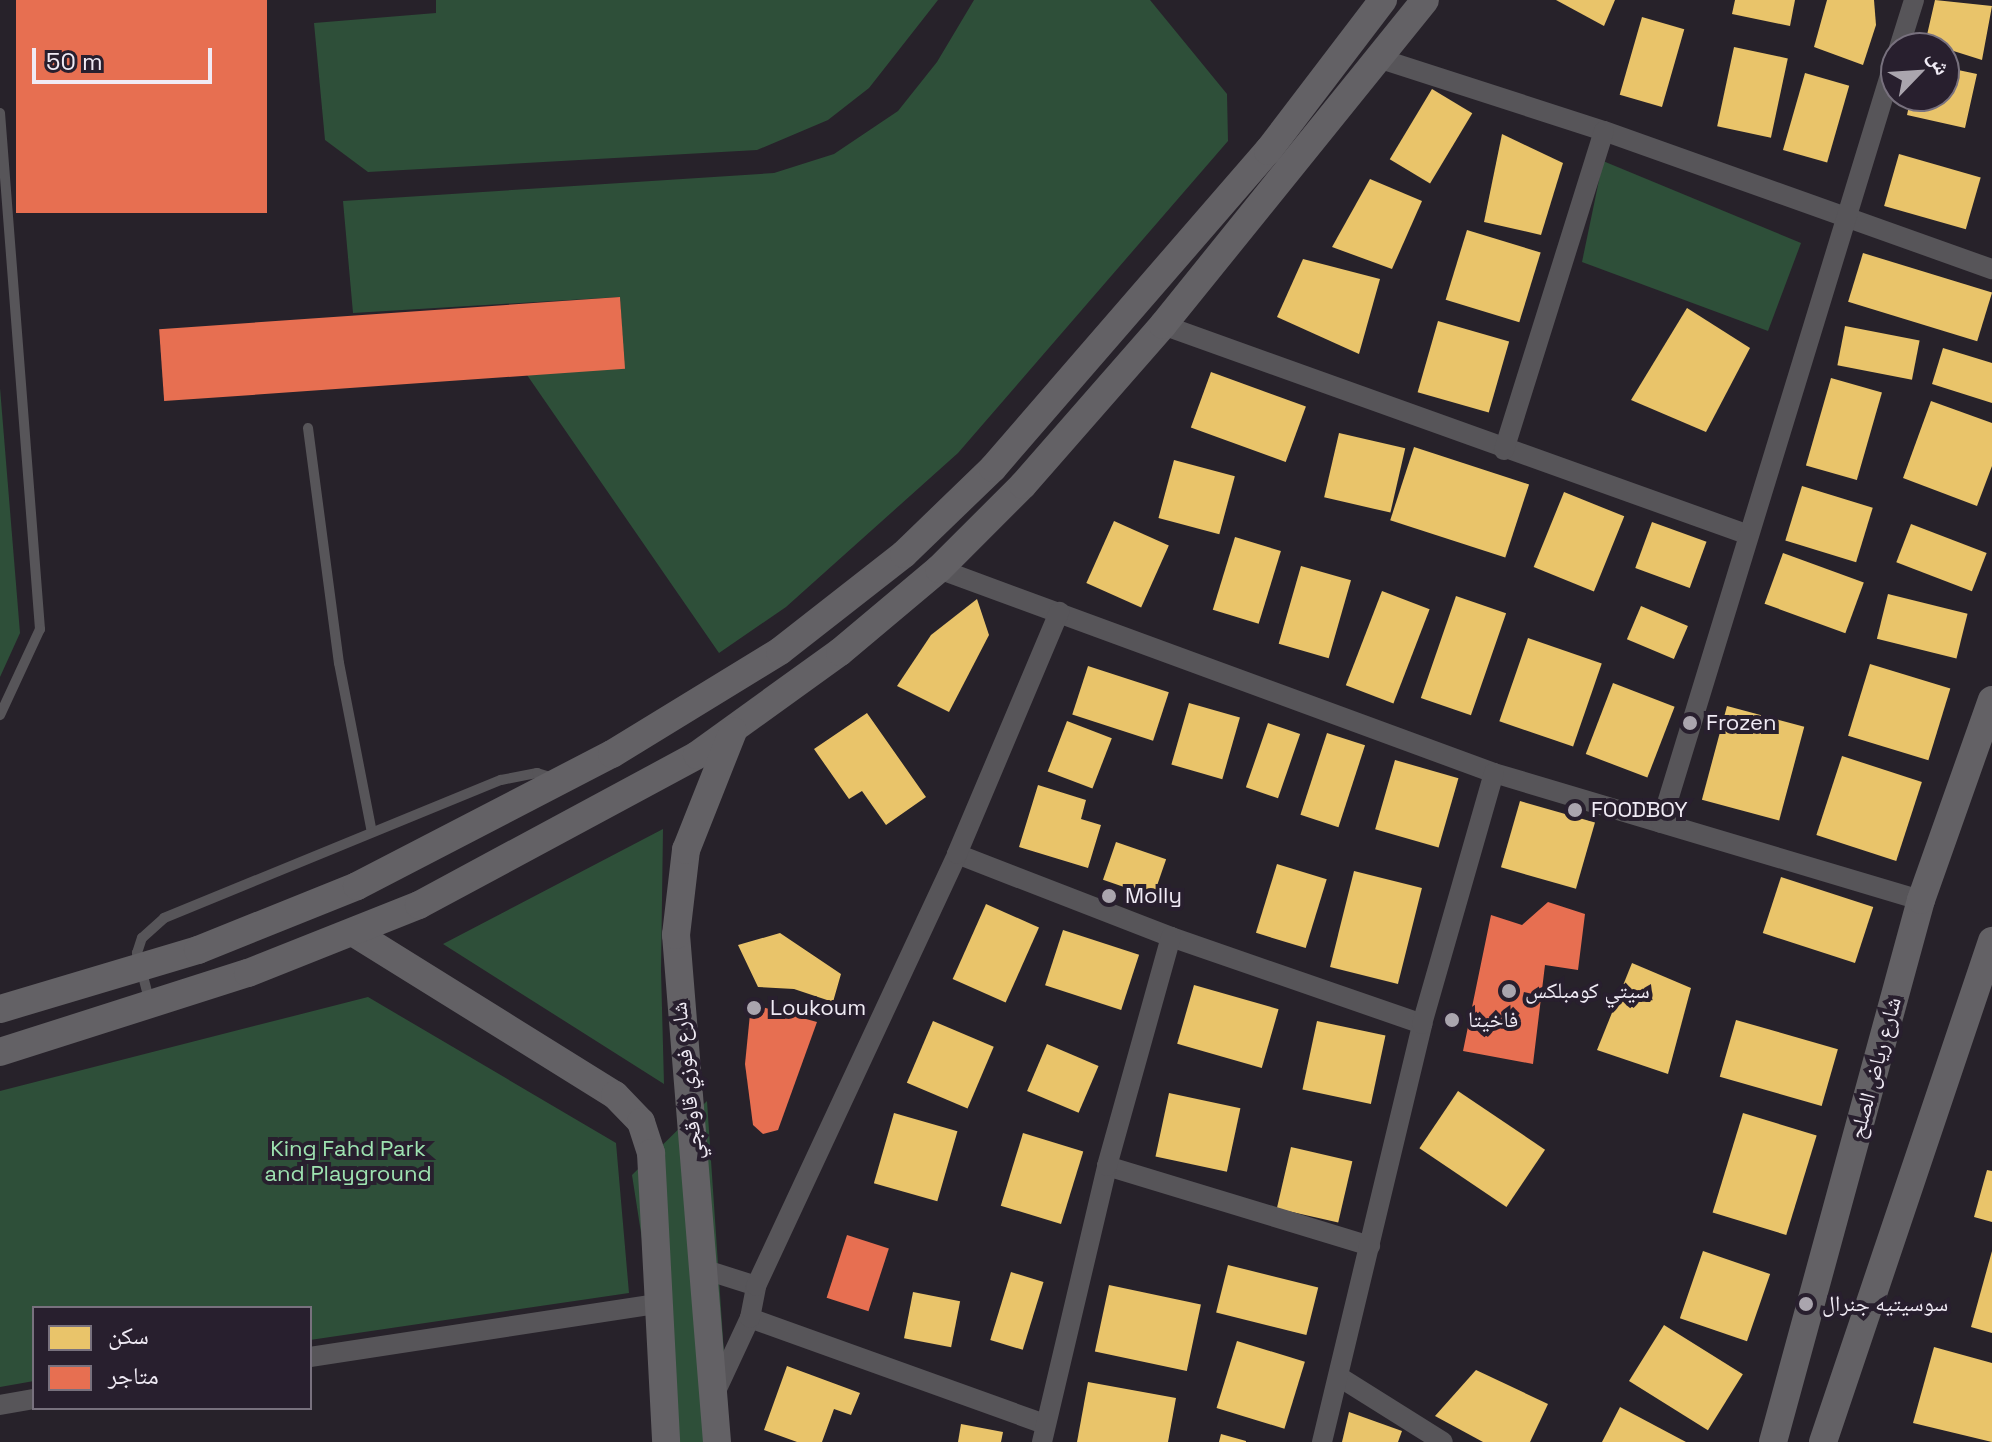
<!DOCTYPE html>
<meta charset="utf-8">
<style>
body{margin:0}
#map{position:relative;width:1992px;height:1442px;overflow:hidden;background:#27222a;font-family:"Space Grotesk","Noto Naskh Arabic",sans-serif}
div>[style]{position:absolute}
[style*='--x']{left:calc(var(--x)*1px);top:calc(var(--y)*1px);width:calc(var(--w)*1px);rotate:calc(var(--a)*1deg)}
.green>*{inset:0;background:#2e4f39}
.homes>*{inset:0;background:#e9c46a;transform-origin:0 0}
.shops>*{inset:0;background:#e76f51;transform-origin:0 0}
.lane>*{height:10px;margin:-5px;padding:0 5px;transform-origin:5px;border-radius:5px;background:#575559}
.street>*{height:20px;margin:-10px;padding:0 10px;transform-origin:10px;border-radius:10px;background:#575559}
.secondary>*{height:28px;margin:-14px;padding:0 14px;transform-origin:14px;border-radius:14px;background:#636165}
.dots>*{width:22px;height:22px;translate:-50% -50%;box-sizing:border-box;border:4px solid #281f2e;border-radius:50%}
span{translate:-50% -50%;white-space:nowrap;text-align:center;line-height:1.15;-webkit-text-stroke:8px #281f2e;paint-order:stroke}
.poi-label{font-size:22px;color:#f0ebf5}
.left{translate:0 -50%;text-align:left}
.street-label{font-size:22px;color:#f0ebf5}
.park-label{font-size:22px;color:#9ee3b1}
.legend{position:absolute;left:32px;top:1306px;width:280px;height:104px;box-sizing:border-box;background:#281f2e;border:2px solid #78717e;margin:0;padding:10px 14px;list-style:none;font-size:24px;color:#f0ebf5}
.legend li{display:flex;align-items:center;gap:16px;height:40px}
.legend b{width:40px;border:2px solid #78717e}
.north{position:absolute;left:1880px;top:32px;width:80px;height:80px;box-sizing:border-box;background:#281f2e;border:2px solid #78717e;border-radius:50%;rotate:65deg;font-size:22px;font-weight:700;line-height:32px;text-align:center;color:#f0ebf5}
.north::after{content:'';display:block;margin:auto;width:28px;height:36px;background:#aaa5ae;clip-path:polygon(50% 0,100% 100%,50% 72%,0 100%)}
.scale{position:absolute;left:32px;top:48px;width:180px;height:36px;box-sizing:border-box;border:4px solid #f0ebf5;border-top:0;padding-left:10px;font-size:24px;line-height:28px;white-space:nowrap;color:#f0ebf5;-webkit-text-stroke:6px #281f2e;paint-order:stroke}
</style>
<div id="map">
<div class="green">
<div style="clip-path:polygon(436px 0,938px 0,869px 88px,828px 120px,757px 150px,368px 172px,325px 140px,314px 23px,436px 13px)"></div>
<div style="clip-path:polygon(974px 0,1150px 0,1227px 94px,1228px 141px,958px 453px,786px 607px,719px 653px,527px 375px,624px 368px,620px 297px,353px 313px,343px 201px,774px 173px,834px 154px,898px 111px,937px 62px)"></div>
<div style="clip-path:polygon(1603px 161px,1801px 243px,1768px 331px,1582px 262px)"></div>
<div style="clip-path:polygon(0 388px,20px 633px,0 677px)"></div>
<div style="clip-path:polygon(663px 829px,661px 970px,664px 1084px,443px 944px)"></div>
<div style="clip-path:polygon(368px 997px,616px 1143px,629px 1293px,310px 1340px,310px 1308px,34px 1308px,34px 1381px,0 1387px,0 1091px)"></div>
<div style="clip-path:polygon(707px 1101px,730px 1442px,663px 1442px,655px 1323px,632px 1175px)"></div>
</div>
<div class="homes">
<div style="clip-path:polygon(1556px 0,1615px 0,1604px 26px)"></div>
<div style="clip-path:polygon(1735px 0,1795px 0,1790px 26px,1732px 14px)"></div>
<div style="clip-path:polygon(1827px 0,1874px 0,1876px 25px,1863px 65px,1814px 47px)"></div>
<div style="clip-path:polygon(1935px 0,1992px 6px,1982px 60px,1944px 48px,1924px 48px)"></div>
<div style="left:1642px;top:17px;width:44px;height:81px;rotate:16deg"></div>
<div style="left:1734px;top:47px;width:55px;height:81px;rotate:12deg"></div>
<div style="clip-path:polygon(1944px 67px,1977px 74px,1965px 128px,1907px 115px,1911px 96px,1944px 96px)"></div>
<div style="left:1805px;top:73px;width:46px;height:80px;rotate:16deg"></div>
<div style="left:1432px;top:89px;width:47px;height:82px;rotate:31deg"></div>
<div style="clip-path:polygon(1502px 134px,1563px 163px,1541px 235px,1484px 222px)"></div>
<div style="left:1899px;top:154px;width:85px;height:54px;rotate:16deg"></div>
<div style="clip-path:polygon(1370px 179px,1422px 201px,1392px 269px,1332px 247px)"></div>
<div style="left:1467px;top:230px;width:77px;height:73px;rotate:17deg"></div>
<div style="left:1863px;top:253px;width:135px;height:51px;rotate:17deg"></div>
<div style="clip-path:polygon(1303px 259px,1380px 279px,1359px 354px,1277px 317px)"></div>
<div style="clip-path:polygon(1687px 308px,1750px 348px,1706px 432px,1631px 400px)"></div>
<div style="left:1438px;top:321px;width:74px;height:74px;rotate:16deg"></div>
<div style="left:1845px;top:326px;width:76px;height:40px;rotate:11deg"></div>
<div style="clip-path:polygon(1943px 348px,1992px 363px,1992px 403px,1932px 384px)"></div>
<div style="left:1211px;top:372px;width:101px;height:59px;rotate:20deg"></div>
<div style="left:1831px;top:378px;width:53px;height:91px;rotate:16deg"></div>
<div style="clip-path:polygon(1931px 401px,1992px 423px,1992px 466px,1977px 506px,1903px 478px)"></div>
<div style="left:1339px;top:433px;width:68px;height:66px;rotate:13deg"></div>
<div style="left:1414px;top:447px;width:121px;height:77px;rotate:18deg"></div>
<div style="left:1174px;top:460px;width:63px;height:60px;rotate:15deg"></div>
<div style="left:1802px;top:486px;width:74px;height:57px;rotate:17deg"></div>
<div style="left:1564px;top:492px;width:65px;height:81px;rotate:22deg"></div>
<div style="left:1114px;top:521px;width:60px;height:68px;rotate:24deg"></div>
<div style="left:1652px;top:522px;width:58px;height:49px;rotate:20deg"></div>
<div style="left:1911px;top:524px;width:81px;height:41px;rotate:21deg"></div>
<div style="left:1235px;top:537px;width:48px;height:76px;rotate:17deg"></div>
<div style="left:1783px;top:553px;width:86px;height:54px;rotate:20deg"></div>
<div style="left:1301px;top:566px;width:52px;height:81px;rotate:16deg"></div>
<div style="left:1382px;top:591px;width:51px;height:101px;rotate:21deg"></div>
<div style="left:1888px;top:594px;width:82px;height:46px;rotate:14deg"></div>
<div style="left:1456px;top:596px;width:53px;height:108px;rotate:19deg"></div>
<div style="clip-path:polygon(977px 599px,989px 635px,949px 712px,897px 686px,931px 635px)"></div>
<div style="left:1641px;top:606px;width:51px;height:36px;rotate:23deg"></div>
<div style="left:1528px;top:638px;width:78px;height:88px;rotate:19deg"></div>
<div style="left:1870px;top:664px;width:84px;height:75px;rotate:17deg"></div>
<div style="left:1088px;top:666px;width:85px;height:51px;rotate:18deg"></div>
<div style="left:1613px;top:683px;width:66px;height:76px;rotate:21deg"></div>
<div style="left:1189px;top:703px;width:53px;height:64px;rotate:16deg"></div>
<div style="left:1727px;top:706px;width:80px;height:97px;rotate:15deg"></div>
<div style="clip-path:polygon(867px 713px,926px 797px,886px 825px,862px 791px,849px 799px,814px 749px)"></div>
<div style="left:1067px;top:721px;width:48px;height:54px;rotate:21deg"></div>
<div style="left:1268px;top:723px;width:34px;height:68px;rotate:19deg"></div>
<div style="left:1327px;top:733px;width:40px;height:86px;rotate:18deg"></div>
<div style="left:1842px;top:756px;width:84px;height:83px;rotate:18deg"></div>
<div style="left:1395px;top:760px;width:66px;height:72px;rotate:16deg"></div>
<div style="clip-path:polygon(1038px 785px,1086px 800px,1081px 819px,1101px 825px,1088px 868px,1019px 847px)"></div>
<div style="left:1520px;top:801px;width:78px;height:69px;rotate:16deg"></div>
<div style="left:1116px;top:842px;width:53px;height:40px;rotate:19deg"></div>
<div style="left:1277px;top:864px;width:52px;height:72px;rotate:17deg"></div>
<div style="left:1354px;top:871px;width:70px;height:99px;rotate:14deg"></div>
<div style="left:1781px;top:877px;width:97px;height:59px;rotate:18deg"></div>
<div style="left:986px;top:904px;width:58px;height:82px;rotate:24deg"></div>
<div style="left:1063px;top:930px;width:80px;height:58px;rotate:18deg"></div>
<div style="clip-path:polygon(780px 933px,841px 974px,833px 1002px,794px 989px,758px 987px,738px 945px)"></div>
<div style="clip-path:polygon(1632px 963px,1691px 988px,1668px 1074px,1597px 1050px)"></div>
<div style="left:1194px;top:985px;width:88px;height:61px;rotate:16deg"></div>
<div style="left:1736px;top:1020px;width:106px;height:59px;rotate:16deg"></div>
<div style="left:933px;top:1021px;width:66px;height:67px;rotate:23deg"></div>
<div style="left:1317px;top:1021px;width:70px;height:70px;rotate:12deg"></div>
<div style="left:1047px;top:1044px;width:56px;height:51px;rotate:23deg"></div>
<div style="left:1458px;top:1091px;width:105px;height:69px;rotate:34deg"></div>
<div style="left:1169px;top:1093px;width:73px;height:65px;rotate:12deg"></div>
<div style="left:894px;top:1113px;width:66px;height:73px;rotate:16deg"></div>
<div style="left:1743px;top:1113px;width:77px;height:104px;rotate:17deg"></div>
<div style="left:1023px;top:1133px;width:63px;height:76px;rotate:17deg"></div>
<div style="left:1291px;top:1147px;width:63px;height:63px;rotate:13deg"></div>
<div style="clip-path:polygon(1987px 1170px,1992px 1171px,1992px 1222px,1974px 1217px)"></div>
<div style="left:1703px;top:1251px;width:71px;height:71px;rotate:19deg"></div>
<div style="clip-path:polygon(1992px 1251px,1992px 1333px,1971px 1327px)"></div>
<div style="left:1228px;top:1265px;width:93px;height:49px;rotate:14deg"></div>
<div style="left:1011px;top:1272px;width:34px;height:71px;rotate:17deg"></div>
<div style="left:1109px;top:1285px;width:94px;height:68px;rotate:12deg"></div>
<div style="left:913px;top:1292px;width:48px;height:47px;rotate:11deg"></div>
<div style="left:1664px;top:1325px;width:93px;height:66px;rotate:32deg"></div>
<div style="left:1237px;top:1341px;width:71px;height:70px;rotate:17deg"></div>
<div style="clip-path:polygon(1934px 1347px,1992px 1363px,1992px 1442px,1913px 1423px)"></div>
<div style="clip-path:polygon(787px 1366px,860px 1393px,851px 1415px,834px 1409px,822px 1442px,797px 1442px,764px 1430px)"></div>
<div style="clip-path:polygon(1476px 1370px,1548px 1404px,1530px 1442px,1483px 1442px,1435px 1416px)"></div>
<div style="clip-path:polygon(1088px 1382px,1176px 1398px,1168px 1442px,1077px 1442px)"></div>
<div style="clip-path:polygon(1620px 1407px,1686px 1442px,1602px 1442px)"></div>
<div style="clip-path:polygon(1349px 1412px,1402px 1431px,1398px 1442px,1342px 1442px)"></div>
<div style="clip-path:polygon(961px 1424px,1003px 1432px,1001px 1442px,958px 1442px)"></div>
<div style="clip-path:polygon(1221px 1434px,1246px 1441px,1246px 1442px,1219px 1442px)"></div>
</div>
<div class="shops">
<div style="left:16px;top:0;width:251px;height:213px"></div>
<div style="left:620px;top:297px;width:72px;height:462px;rotate:86deg"></div>
<div style="clip-path:polygon(1548px 902px,1585px 914px,1578px 970px,1545px 965px,1533px 1064px,1463px 1051px,1491px 915px,1522px 925px)"></div>
<div style="clip-path:polygon(751px 1004px,817px 1022px,778px 1130px,763px 1134px,753px 1125px,745px 1064px)"></div>
<div style="left:847px;top:1235px;width:44px;height:66px;rotate:18deg"></div>
</div>
<div class="lane">
<div style="--x:0;--y:113;--w:518;--a:85.57"></div>
<div style="--x:40;--y:629;--w:95;--a:114.9"></div>
<div style="--x:308;--y:428;--w:237;--a:82.5"></div>
<div style="--x:339;--y:663;--w:172;--a:79"></div>
<div style="--x:150;--y:1003;--w:52;--a:-104.6"></div>
<div style="--x:137;--y:953;--w:16;--a:-72"></div>
<div style="--x:142;--y:938;--w:30;--a:-42"></div>
<div style="--x:164;--y:918;--w:364;--a:-22.3"></div>
<div style="--x:501;--y:780;--w:37;--a:-11"></div>
<div style="--x:537;--y:773;--w:17;--a:17"></div>
</div>
<div class="street">
<div style="--x:1899;--y:48;--w:50;--a:-72.6"></div>
<div style="--x:1381;--y:59;--w:234;--a:17.9"></div>
<div style="--x:1604;--y:131;--w:412;--a:19.6"></div>
<div style="--x:1163;--y:325;--w:619;--a:19.72"></div>
<div style="--x:1504;--y:450;--w:334;--a:-72.6"></div>
<div style="--x:939;--y:569;--w:591;--a:20.18"></div>
<div style="--x:1494;--y:773;--w:445;--a:16.6"></div>
<div style="--x:1661;--y:823;--w:802;--a:-72.97"></div>
<div style="--x:957;--y:854;--w:230;--a:21.2"></div>
<div style="--x:1171;--y:937;--w:266;--a:19.1"></div>
<div style="--x:1107;--y:1166;--w:275;--a:16.9"></div>
<div style="--x:706;--y:1270;--w:52;--a:17.7"></div>
<div style="--x:750;--y:1318;--w:313;--a:19.8"></div>
<div style="--x:310;--y:1357;--w:351;--a:-8.7"></div>
<div style="--x:1341;--y:1378;--w:120;--a:32.1"></div>
<div style="--x:715;--y:1393;--w:83;--a:-65"></div>
<div style="--x:750;--y:1318;--w:33;--a:-79"></div>
<div style="--x:756;--y:1286;--w:476;--a:-65"></div>
<div style="--x:957;--y:854;--w:263;--a:-67.1"></div>
<div style="--x:0;--y:1405;--w:35;--a:-10"></div>
<div style="--x:1042;--y:1442;--w:284;--a:-76.7"></div>
<div style="--x:1107;--y:1166;--w:238;--a:-74.4"></div>
<div style="--x:1322;--y:1442;--w:430;--a:-76.5"></div>
<div style="--x:1422;--y:1024;--w:261;--a:-74"></div>
</div>
<div class="secondary">
<div style="--x:356;--y:934;--w:305;--a:31.9"></div>
<div style="--x:615;--y:1095;--w:37;--a:46"></div>
<div style="--x:641;--y:1122;--w:33;--a:72"></div>
<div style="--x:651;--y:1153;--w:289;--a:87"></div>
<div style="--x:0;--y:1009;--w:207;--a:-16.6"></div>
<div style="--x:198;--y:950;--w:171;--a:-21.9"></div>
<div style="--x:357;--y:886;--w:287;--a:-27.4"></div>
<div style="--x:612;--y:754;--w:197;--a:-31.5"></div>
<div style="--x:780;--y:651;--w:157;--a:-38"></div>
<div style="--x:904;--y:554;--w:124;--a:-44"></div>
<div style="--x:993;--y:468;--w:420;--a:-49.1"></div>
<div style="--x:1268;--y:151;--w:190;--a:-52.7"></div>
<div style="--x:0;--y:1052;--w:260;--a:-17.7"></div>
<div style="--x:248;--y:973;--w:184;--a:-21.7"></div>
<div style="--x:419;--y:905;--w:316;--a:-28.3"></div>
<div style="--x:697;--y:755;--w:176;--a:-35.8"></div>
<div style="--x:840;--y:652;--w:129;--a:-40"></div>
<div style="--x:939;--y:569;--w:119;--a:-45"></div>
<div style="--x:1023;--y:485;--w:213;--a:-48.8"></div>
<div style="--x:1163;--y:325;--w:417;--a:-51.1"></div>
<div style="--x:717;--y:1442;--w:509;--a:-94.62"></div>
<div style="--x:676;--y:935;--w:86;--a:-83.3"></div>
<div style="--x:686;--y:850;--w:128;--a:-68.4"></div>
<div style="--x:1773;--y:1442;--w:562;--a:-74.73"></div>
<div style="--x:1921;--y:900;--w:212;--a:-70.5"></div>
<div style="--x:1823;--y:1442;--w:529;--a:-71.36"></div>
</div>
<div class="dots">
<div style="left:1690px;top:723px;background:#aaa5ae"></div>
<div style="left:1575px;top:810px;background:#aaa5ae"></div>
<div style="left:1109px;top:896px;background:#aaa5ae"></div>
<div style="left:1509px;top:991px;background:#aaa5ae"></div>
<div style="left:754px;top:1008px;background:#aaa5ae"></div>
<div style="left:1452px;top:1020px;background:#aaa5ae"></div>
<div style="left:1806px;top:1304px;background:#aaa5ae"></div>
</div>
<div class="poi-label">
<span class="left" style="left:1706px;top:723px">Frozen</span>
<span class="left" style="left:1591px;top:810px">FOODBOY</span>
<span class="left" style="left:1125px;top:896px">Molly</span>
<span class="left" style="left:1525px;top:991px">سيتي كومبلكس</span>
<span class="left" style="left:770px;top:1008px">Loukoum</span>
<span class="left" style="left:1468px;top:1020px">فاخيتا</span>
<span class="left" style="left:1822px;top:1304px">سوسيتيه جنرال</span>
</div>
<div class="street-label">
<span style="left:1875px;top:1068px;rotate:-75deg">شارع رياض الصلح</span>
<span style="left:687px;top:1081px;rotate:-96deg">شارع فوزي قاوقجي</span>
</div>
<div class="park-label">
<span style="left:348px;top:1161px">King Fahd Park<br>and Playground</span>
</div>
<ul class="legend">
<li><b style="height:22px;background:#e9c46a"></b>سكن</li>
<li><b style="height:22px;background:#e76f51"></b>متاجر</li>
</ul>
<div class="north">ش</div>
<div class="scale">50 m</div>
</div>
